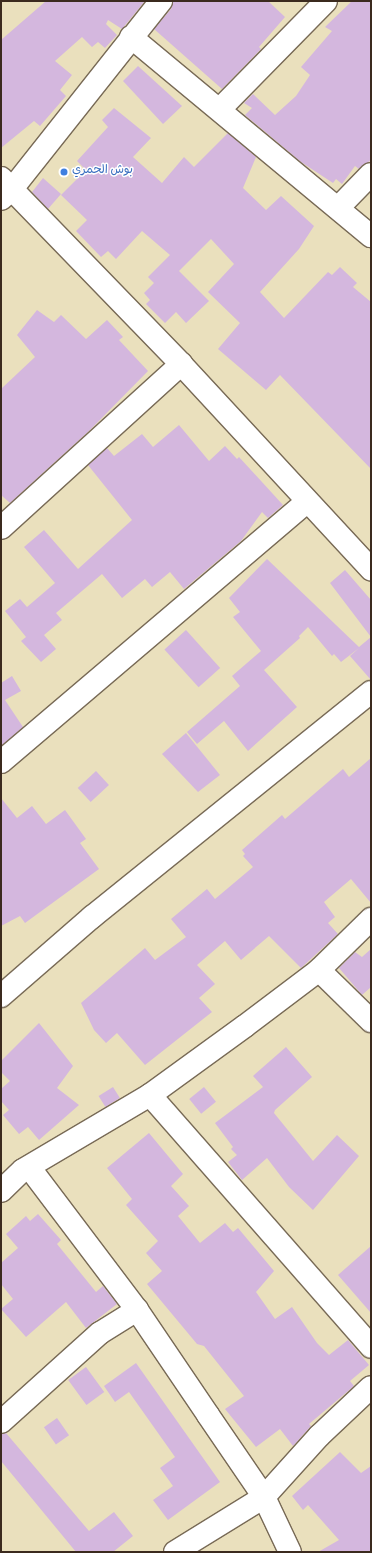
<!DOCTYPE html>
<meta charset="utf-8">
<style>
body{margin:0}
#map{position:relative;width:372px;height:1553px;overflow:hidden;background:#eae0bd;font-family:"Gochi Hand","Playpen Sans Arabic",sans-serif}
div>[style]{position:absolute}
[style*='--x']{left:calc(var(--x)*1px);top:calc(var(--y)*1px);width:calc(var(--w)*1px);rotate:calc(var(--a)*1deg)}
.building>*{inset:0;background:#d4b7de;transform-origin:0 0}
.roads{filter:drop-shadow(1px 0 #786a56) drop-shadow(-1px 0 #786a56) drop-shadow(0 1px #786a56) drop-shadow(0 -1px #786a56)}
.minor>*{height:22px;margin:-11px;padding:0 11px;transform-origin:11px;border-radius:11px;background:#fff}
.dots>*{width:11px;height:11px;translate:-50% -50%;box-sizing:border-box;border:2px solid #fff;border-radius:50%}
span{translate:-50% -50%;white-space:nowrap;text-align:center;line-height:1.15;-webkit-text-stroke:3px #fff;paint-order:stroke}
.shop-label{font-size:12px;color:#366cbe}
.left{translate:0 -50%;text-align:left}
.frame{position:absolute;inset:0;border:2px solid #3b2a1e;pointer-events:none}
</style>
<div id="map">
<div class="building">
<div style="clip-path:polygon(46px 1px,145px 1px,122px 29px,108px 20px,106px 24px,117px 35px,105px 48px,98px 42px,92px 47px,82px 37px,55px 61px,72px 75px,60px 90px,66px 96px,40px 126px,34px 121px,1px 148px,1px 40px)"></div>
<div style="clip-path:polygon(173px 1px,268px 1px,285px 17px,259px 47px,261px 49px,222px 89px,154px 29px,171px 9px)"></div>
<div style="clip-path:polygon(352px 1px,371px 1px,371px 160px,359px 169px,355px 166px,342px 184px,336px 179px,333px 183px,301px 162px,245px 115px,252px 108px,244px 103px,253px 94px,275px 115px,296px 96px,310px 75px,301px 67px,332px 31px,325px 27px)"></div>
<div style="clip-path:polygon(138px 66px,182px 106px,163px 124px,123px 81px)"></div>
<div style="clip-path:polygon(114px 108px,151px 138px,133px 157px,162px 183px,184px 157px,194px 167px,228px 133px,256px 157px,243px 188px,266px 210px,281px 196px,314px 226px,299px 249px,260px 292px,284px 318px,328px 272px,332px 275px,340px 267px,357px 283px,353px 287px,371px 302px,371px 469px,280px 375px,266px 390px,218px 349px,240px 323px,208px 292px,234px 264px,211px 239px,179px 271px,209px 301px,186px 323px,176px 312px,165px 323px,146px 304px,150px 300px,144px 293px,154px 283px,148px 277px,170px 255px,142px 231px,116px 259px,108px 251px,101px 257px,76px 231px,87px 220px,61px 195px,86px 170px,77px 161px,108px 127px,102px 120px)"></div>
<div style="clip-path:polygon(43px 178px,61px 194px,48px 209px,32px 192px)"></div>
<div style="clip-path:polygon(37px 310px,54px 322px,61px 315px,86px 339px,107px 320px,123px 337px,119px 340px,148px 371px,90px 430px,10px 503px,1px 495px,1px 389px,35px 357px,17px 335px)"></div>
<div style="clip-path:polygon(179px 425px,209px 461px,225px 446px,237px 459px,239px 457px,283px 505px,268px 518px,262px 512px,241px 541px,184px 589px,170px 572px,152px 587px,145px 579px,122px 598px,102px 574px,56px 613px,62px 620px,44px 635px,56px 649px,41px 662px,21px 641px,26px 637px,5px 611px,20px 599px,27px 607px,55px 583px,24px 547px,44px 530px,78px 569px,132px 520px,88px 465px,107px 448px,114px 456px,142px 434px,153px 447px)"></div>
<div style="clip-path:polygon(267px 559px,359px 647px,371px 637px,330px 583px,345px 570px,371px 600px,371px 680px,350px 656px,359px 648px,341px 662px,334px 654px,332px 656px,308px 627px,299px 636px,300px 638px,264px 670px,297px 707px,248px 751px,224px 721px,197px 744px,187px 732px,240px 686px,232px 676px,261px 651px,233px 617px,240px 612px,229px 598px)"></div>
<div style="left:186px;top:630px;width:51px;height:29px;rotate:48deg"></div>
<div style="clip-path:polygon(12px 676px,21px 691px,5px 700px,23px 727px,1px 746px,1px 683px)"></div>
<div style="clip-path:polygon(186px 733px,220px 775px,198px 792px,162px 754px)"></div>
<div style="clip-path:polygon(371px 758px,371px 903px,351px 879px,324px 902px,335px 917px,328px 923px,338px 934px,301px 968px,269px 936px,241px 960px,225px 941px,197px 965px,215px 984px,199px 998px,212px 1012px,145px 1065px,117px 1033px,106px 1043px,94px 1030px,81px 1003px,145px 948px,155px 960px,186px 937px,171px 919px,207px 889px,215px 899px,253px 867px,243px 856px,245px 854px,242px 850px,282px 815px,285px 819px,343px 769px,349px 777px)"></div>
<div style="left:96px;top:771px;width:19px;height:25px;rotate:47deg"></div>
<div style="clip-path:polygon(1px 798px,17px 818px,32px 806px,46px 824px,65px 810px,86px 839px,80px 843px,99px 869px,25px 923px,20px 916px,1px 926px)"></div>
<div style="clip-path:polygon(371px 949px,371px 987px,362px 995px,339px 968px,355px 952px,362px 957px)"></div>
<div style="clip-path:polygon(39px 1023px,73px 1066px,57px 1088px,79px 1105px,39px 1140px,28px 1127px,19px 1134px,3px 1115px,9px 1110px,1px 1101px,1px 1089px,10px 1081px,1px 1072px,1px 1061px)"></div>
<div style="clip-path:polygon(286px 1047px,312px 1077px,275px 1110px,274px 1113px,313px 1161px,337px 1135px,359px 1156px,313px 1210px,289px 1187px,267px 1158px,242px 1180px,228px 1162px,237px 1155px,231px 1149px,233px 1147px,215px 1123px,263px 1087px,253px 1076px)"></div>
<div style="left:113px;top:1087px;width:13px;height:17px;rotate:58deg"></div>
<div style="left:204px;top:1087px;width:19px;height:19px;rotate:51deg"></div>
<div style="clip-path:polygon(149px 1133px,183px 1174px,171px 1186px,189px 1206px,178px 1216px,200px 1243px,225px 1223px,233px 1232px,238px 1228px,274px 1271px,256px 1292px,275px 1319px,292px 1307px,317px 1343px,329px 1355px,348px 1340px,369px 1365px,350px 1381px,354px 1386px,309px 1424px,311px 1426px,293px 1446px,280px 1429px,256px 1447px,225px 1409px,244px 1396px,204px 1346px,197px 1344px,147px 1284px,162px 1271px,146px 1253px,158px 1241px,126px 1205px,132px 1199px,107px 1168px)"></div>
<div style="clip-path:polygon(38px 1214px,61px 1240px,57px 1244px,96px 1292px,103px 1286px,117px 1304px,86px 1328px,66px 1302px,26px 1337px,1px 1309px,13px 1299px,1px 1284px,1px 1263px,18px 1248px,6px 1234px,26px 1216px,30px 1221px)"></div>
<div style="clip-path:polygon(371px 1246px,371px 1313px,338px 1275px)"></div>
<div style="clip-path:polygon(136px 1363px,220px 1482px,168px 1520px,153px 1500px,173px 1486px,160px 1468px,175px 1457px,129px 1392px,115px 1402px,104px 1386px)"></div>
<div style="left:86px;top:1367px;width:31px;height:22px;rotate:54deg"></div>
<div style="left:57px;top:1418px;width:21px;height:16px;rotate:55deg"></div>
<div style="clip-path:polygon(6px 1433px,89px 1531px,114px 1512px,133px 1536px,113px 1552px,76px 1552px,1px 1461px,1px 1434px)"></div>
<div style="clip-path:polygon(340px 1452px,361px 1473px,371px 1466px,371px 1552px,318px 1552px,339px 1540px,308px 1505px,303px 1510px,292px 1496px)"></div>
</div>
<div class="roads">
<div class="minor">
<div style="--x:131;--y:37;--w:312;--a:39.7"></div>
<div style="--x:220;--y:109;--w:151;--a:-45.5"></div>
<div style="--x:1;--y:178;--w:259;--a:45.9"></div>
<div style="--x:181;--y:364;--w:280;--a:47.2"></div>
<div style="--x:1;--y:199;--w:15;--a:-42"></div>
<div style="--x:12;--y:189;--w:240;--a:-51.6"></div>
<div style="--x:338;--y:208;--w:47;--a:-45.9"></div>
<div style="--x:1;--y:528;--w:244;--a:-42.3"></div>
<div style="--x:1;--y:762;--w:401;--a:-40.4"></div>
<div style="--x:319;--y:970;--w:73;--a:44.4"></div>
<div style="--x:1;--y:996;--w:121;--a:-41"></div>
<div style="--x:92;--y:917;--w:358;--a:-38.9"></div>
<div style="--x:150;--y:1095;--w:335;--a:48.7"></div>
<div style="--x:29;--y:1167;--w:179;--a:52.9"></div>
<div style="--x:137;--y:1310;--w:127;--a:55.9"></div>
<div style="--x:208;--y:1415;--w:99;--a:55.7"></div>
<div style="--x:264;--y:1497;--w:61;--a:64.7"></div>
<div style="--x:1;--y:1191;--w:30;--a:-44"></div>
<div style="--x:23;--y:1170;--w:147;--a:-30.6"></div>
<div style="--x:150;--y:1095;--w:117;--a:-36"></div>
<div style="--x:245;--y:1026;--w:93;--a:-37.1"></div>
<div style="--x:319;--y:970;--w:73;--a:-44.4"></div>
<div style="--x:1;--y:1422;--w:133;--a:-42"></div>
<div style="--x:100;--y:1333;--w:44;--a:-31.9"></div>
<div style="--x:175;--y:1552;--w:105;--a:-31.7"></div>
<div style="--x:264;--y:1497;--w:82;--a:-48"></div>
<div style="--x:319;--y:1436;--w:71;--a:-43.3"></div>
</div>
</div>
<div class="dots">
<div style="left:64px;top:172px;background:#3f7fe0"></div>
</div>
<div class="shop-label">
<span class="left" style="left:72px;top:172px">بوش الحمري</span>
</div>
<div class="frame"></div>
</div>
